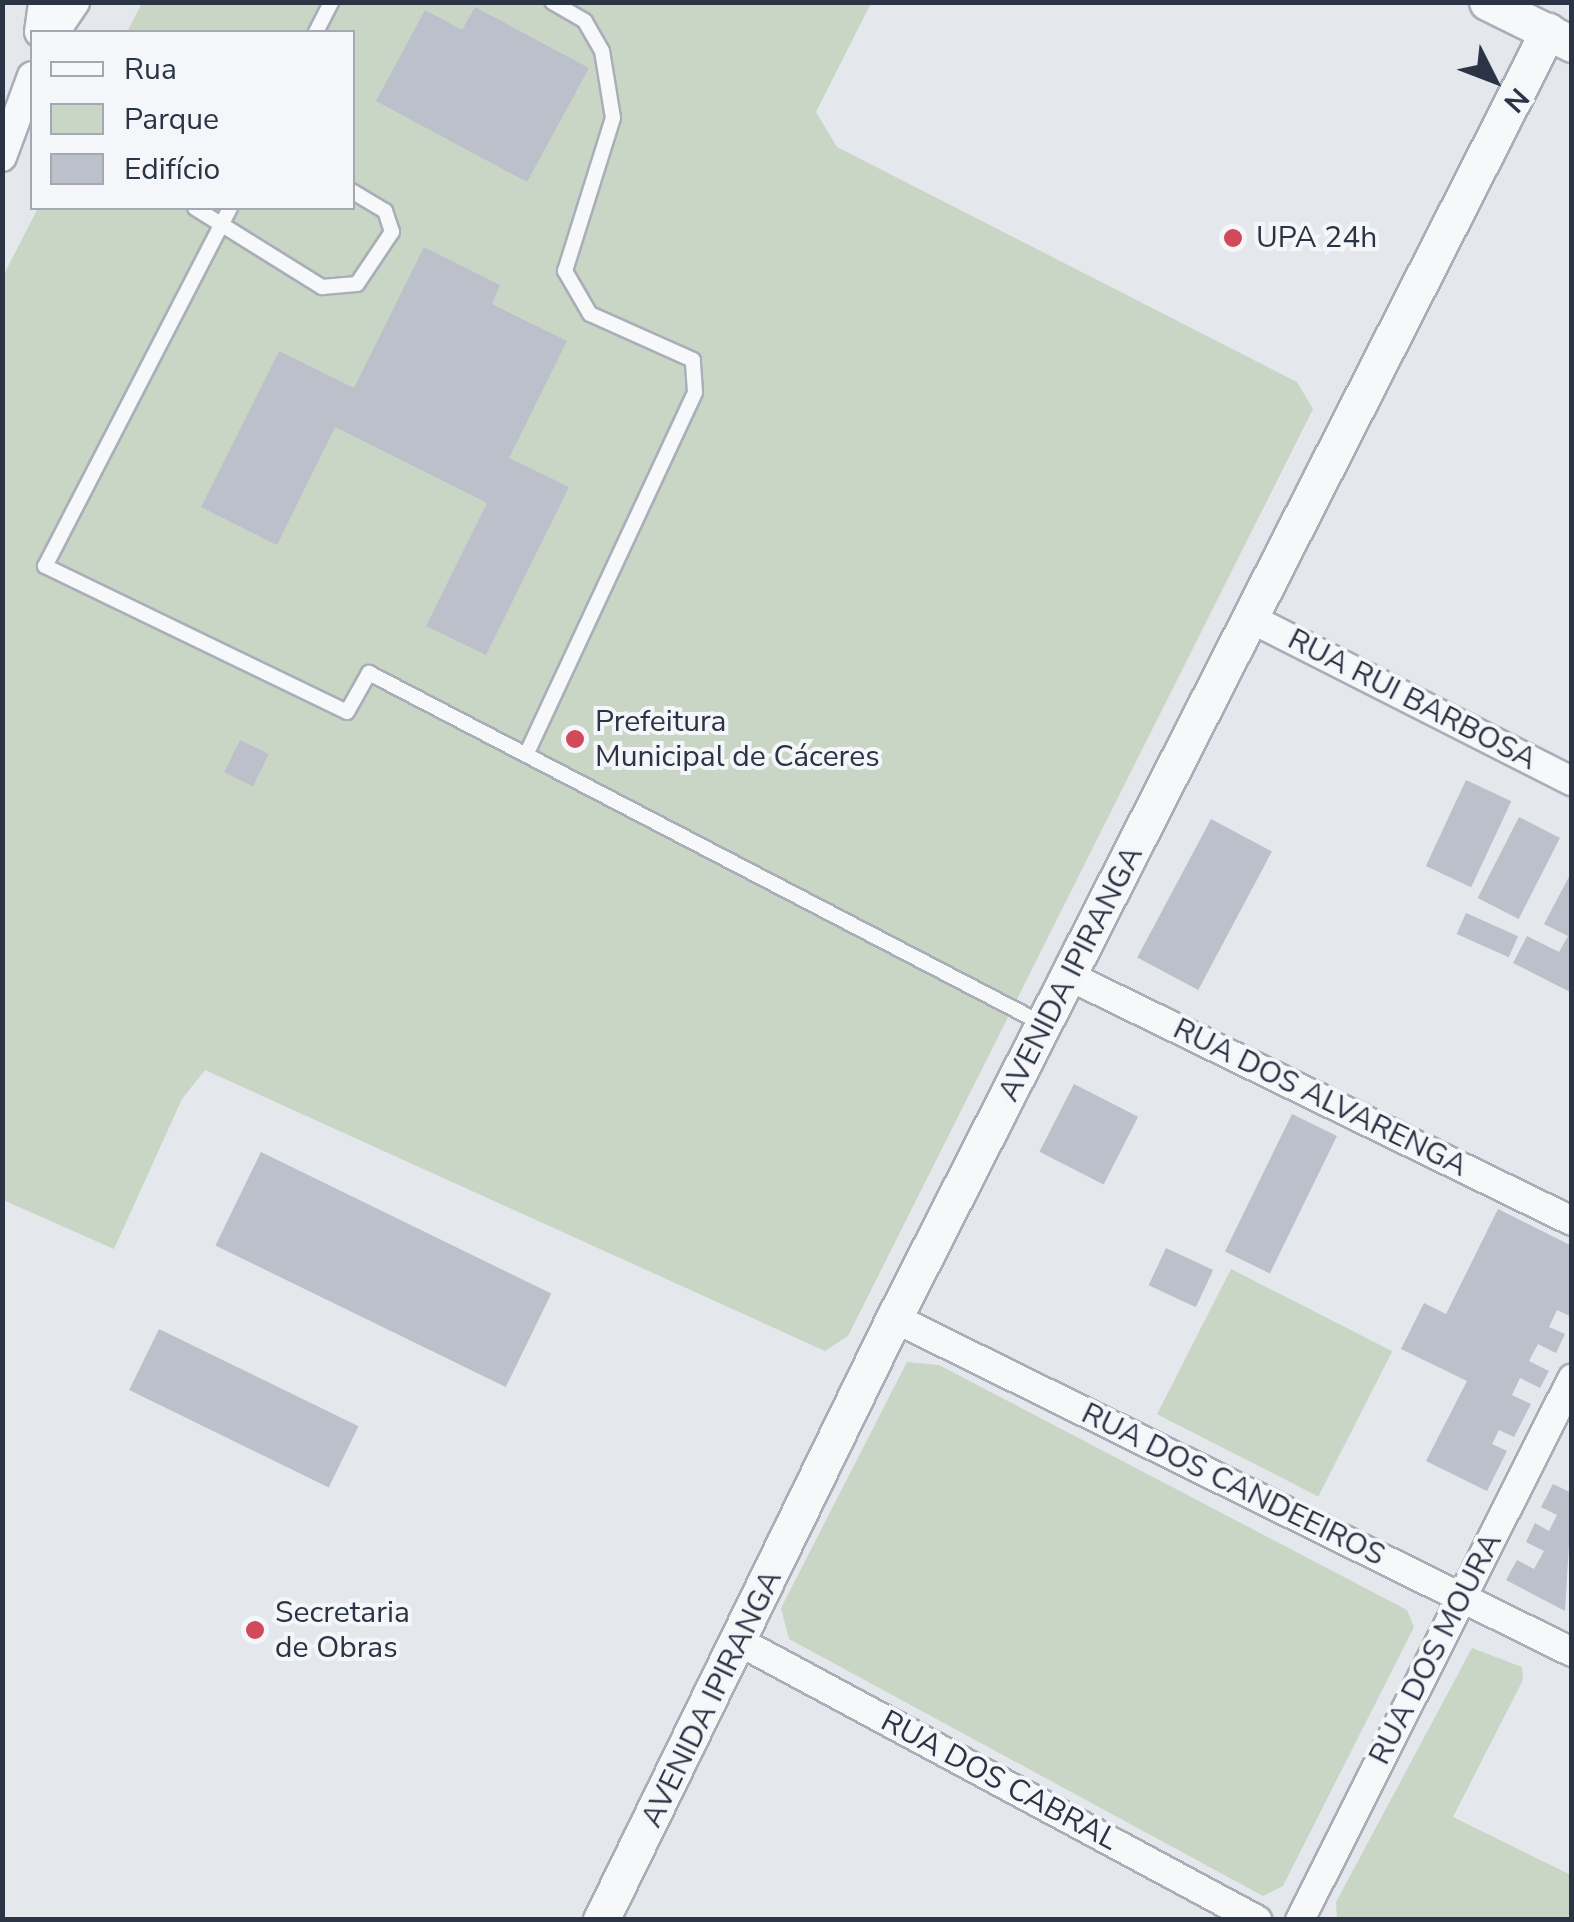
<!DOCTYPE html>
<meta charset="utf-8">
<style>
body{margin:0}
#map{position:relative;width:1574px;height:1922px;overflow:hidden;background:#e4e7ec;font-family:"Nunito Sans",sans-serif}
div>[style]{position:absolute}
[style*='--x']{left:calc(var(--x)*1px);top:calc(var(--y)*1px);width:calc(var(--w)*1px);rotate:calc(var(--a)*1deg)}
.green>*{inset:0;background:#c9d6c5;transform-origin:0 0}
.building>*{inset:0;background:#bbc0ca;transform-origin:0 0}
.roads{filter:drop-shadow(2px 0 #a9aeb7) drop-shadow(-2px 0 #a9aeb7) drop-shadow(0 2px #a9aeb7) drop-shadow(0 -2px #a9aeb7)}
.service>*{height:14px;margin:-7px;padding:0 7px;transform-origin:7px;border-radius:7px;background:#f7f8fa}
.minor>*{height:28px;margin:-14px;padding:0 14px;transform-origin:14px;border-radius:14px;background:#f7f8fa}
.tertiary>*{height:35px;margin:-17.5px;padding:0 17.5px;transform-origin:17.5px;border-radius:17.5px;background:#f7f8fa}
.dots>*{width:28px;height:28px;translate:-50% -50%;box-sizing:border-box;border:5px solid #f4f6f9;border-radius:50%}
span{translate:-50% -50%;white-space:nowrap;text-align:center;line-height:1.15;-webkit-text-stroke:8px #f4f6f9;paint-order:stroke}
.poi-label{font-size:30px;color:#2b3445}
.left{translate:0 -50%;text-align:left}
.street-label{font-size:30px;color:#2b3445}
.frame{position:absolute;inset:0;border:5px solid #2b3445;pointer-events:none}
.legend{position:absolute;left:30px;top:30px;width:325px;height:180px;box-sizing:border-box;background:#f4f6f9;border:2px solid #a4a8b1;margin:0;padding:12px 18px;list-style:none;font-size:30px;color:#2b3445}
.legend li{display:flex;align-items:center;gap:20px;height:50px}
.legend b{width:50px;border:2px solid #a4a8b1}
.north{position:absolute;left:1444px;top:30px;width:100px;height:100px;-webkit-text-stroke:8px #f4f6f9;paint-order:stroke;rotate:132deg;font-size:28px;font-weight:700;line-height:40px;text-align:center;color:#2b3445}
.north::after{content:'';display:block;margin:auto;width:35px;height:45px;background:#2b3445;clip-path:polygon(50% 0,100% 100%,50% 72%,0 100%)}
</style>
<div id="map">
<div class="green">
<div style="clip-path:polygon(142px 3px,871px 3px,816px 112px,837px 147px,1297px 382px,1313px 409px,848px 1336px,825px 1351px,205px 1070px,182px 1099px,114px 1249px,3px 1200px,2px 278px,38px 208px,352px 208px,352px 32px,127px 32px)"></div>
<div style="left:1231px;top:1269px;width:181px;height:163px;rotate:27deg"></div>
<div style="clip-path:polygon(907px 1362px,939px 1365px,1407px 1610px,1414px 1627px,1283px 1886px,1263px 1896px,789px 1639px,781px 1608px)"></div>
<div style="clip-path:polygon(1472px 1648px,1522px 1667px,1523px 1680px,1453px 1817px,1571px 1875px,1571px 1919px,1337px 1919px,1336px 1902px)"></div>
</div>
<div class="building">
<div style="clip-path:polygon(475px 7px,589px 68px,527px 182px,376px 101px,425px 10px,462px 30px)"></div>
<div style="clip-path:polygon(424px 247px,500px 285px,492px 304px,567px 341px,509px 458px,569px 487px,486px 655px,426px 626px,487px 503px,335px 427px,277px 545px,201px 507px,279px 351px,354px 388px)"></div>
<div style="left:240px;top:740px;width:32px;height:36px;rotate:26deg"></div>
<div style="left:1466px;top:780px;width:50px;height:95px;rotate:25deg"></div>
<div style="left:1519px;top:817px;width:46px;height:91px;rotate:27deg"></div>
<div style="left:1211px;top:819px;width:69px;height:157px;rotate:28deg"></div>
<div style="clip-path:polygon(1572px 871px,1572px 989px,1570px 992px,1513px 963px,1527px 936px,1559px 952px,1568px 936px,1544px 924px)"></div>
<div style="left:1466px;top:913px;width:57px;height:23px;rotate:24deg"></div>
<div style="left:1074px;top:1084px;width:72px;height:76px;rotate:27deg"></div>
<div style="left:1292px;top:1114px;width:50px;height:153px;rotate:26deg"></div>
<div style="left:261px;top:1152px;width:323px;height:104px;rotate:26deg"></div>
<div style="clip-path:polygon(1498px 1209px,1572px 1246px,1572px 1317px,1557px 1310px,1549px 1327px,1565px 1334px,1556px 1353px,1538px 1344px,1529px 1361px,1549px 1371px,1540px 1388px,1520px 1378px,1512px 1395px,1531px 1404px,1514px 1437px,1499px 1430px,1492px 1444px,1507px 1451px,1487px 1491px,1426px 1461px,1467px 1381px,1401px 1349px,1424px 1303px,1446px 1314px)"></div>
<div style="left:1166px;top:1248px;width:52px;height:41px;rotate:25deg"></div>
<div style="left:159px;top:1329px;width:222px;height:68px;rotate:26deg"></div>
<div style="clip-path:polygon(1553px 1484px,1572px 1493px,1565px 1611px,1506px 1580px,1517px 1560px,1534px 1569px,1544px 1551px,1526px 1542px,1535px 1523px,1549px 1531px,1557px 1515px,1541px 1507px)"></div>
</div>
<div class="roads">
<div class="service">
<div style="--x:316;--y:32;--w:34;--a:-63"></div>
<div style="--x:195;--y:208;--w:150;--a:31.9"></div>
<div style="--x:322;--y:287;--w:35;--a:-5"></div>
<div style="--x:357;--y:284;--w:63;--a:-56.1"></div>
<div style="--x:392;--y:232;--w:22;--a:-108"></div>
<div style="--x:385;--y:211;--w:39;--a:-149"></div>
<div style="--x:230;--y:208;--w:403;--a:117.3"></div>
<div style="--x:45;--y:566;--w:335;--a:25.8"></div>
<div style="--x:347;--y:712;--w:45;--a:-60.6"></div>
<div style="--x:369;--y:673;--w:762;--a:27.51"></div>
<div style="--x:526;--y:755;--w:400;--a:-65"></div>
<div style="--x:695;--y:392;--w:32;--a:-94"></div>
<div style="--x:693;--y:360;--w:113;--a:-155.9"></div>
<div style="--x:590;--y:314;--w:50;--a:-120.2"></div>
<div style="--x:565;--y:271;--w:160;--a:-72.6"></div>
<div style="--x:613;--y:118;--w:68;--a:-99.3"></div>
<div style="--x:602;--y:51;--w:34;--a:-120"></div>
<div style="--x:585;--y:21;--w:38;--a:-150"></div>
</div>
<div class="minor">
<div style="--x:39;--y:32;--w:30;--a:-82"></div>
<div style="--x:55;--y:32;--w:36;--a:-56"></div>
<div style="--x:2;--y:157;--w:86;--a:-69.7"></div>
<div style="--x:1252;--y:619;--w:359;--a:26.9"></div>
<div style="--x:1069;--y:976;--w:559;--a:25.97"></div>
<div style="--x:894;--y:1318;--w:756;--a:26.23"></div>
<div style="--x:742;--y:1643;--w:585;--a:28.27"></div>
<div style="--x:1300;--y:1920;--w:606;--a:-63.31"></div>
</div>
<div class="tertiary">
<div style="--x:1487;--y:2;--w:95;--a:26.3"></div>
<div style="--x:601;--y:1920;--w:670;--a:-64.05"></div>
<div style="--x:894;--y:1318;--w:1444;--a:-63.06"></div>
</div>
</div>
<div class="dots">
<div style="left:1233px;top:238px;background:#d1495b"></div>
<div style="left:575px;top:739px;background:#d1495b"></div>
<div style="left:255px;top:1630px;background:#d1495b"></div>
</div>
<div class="poi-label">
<span class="left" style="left:1256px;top:238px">UPA 24h</span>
<span class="left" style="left:595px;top:739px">Prefeitura<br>Municipal de Cáceres</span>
<span class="left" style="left:275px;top:1630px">Secretaria<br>de Obras</span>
</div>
<div class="street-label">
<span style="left:1412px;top:700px;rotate:27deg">RUA RUI BARBOSA</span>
<span style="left:1071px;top:974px;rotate:-63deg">AVENIDA IPIRANGA</span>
<span style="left:1320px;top:1098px;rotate:26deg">RUA DOS ALVARENGA</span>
<span style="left:1233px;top:1485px;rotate:26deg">RUA DOS CANDEEIROS</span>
<span style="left:1436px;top:1649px;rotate:-63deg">RUA DOS MOURA</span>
<span style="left:712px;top:1699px;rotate:-64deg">AVENIDA IPIRANGA</span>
<span style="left:999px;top:1781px;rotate:28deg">RUA DOS CABRAL</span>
</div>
<div class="frame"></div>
<ul class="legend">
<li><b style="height:12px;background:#f7f8fa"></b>Rua</li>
<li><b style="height:28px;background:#c9d6c5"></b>Parque</li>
<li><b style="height:28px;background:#bbc0ca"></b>Edifício</li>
</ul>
<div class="north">N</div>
</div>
